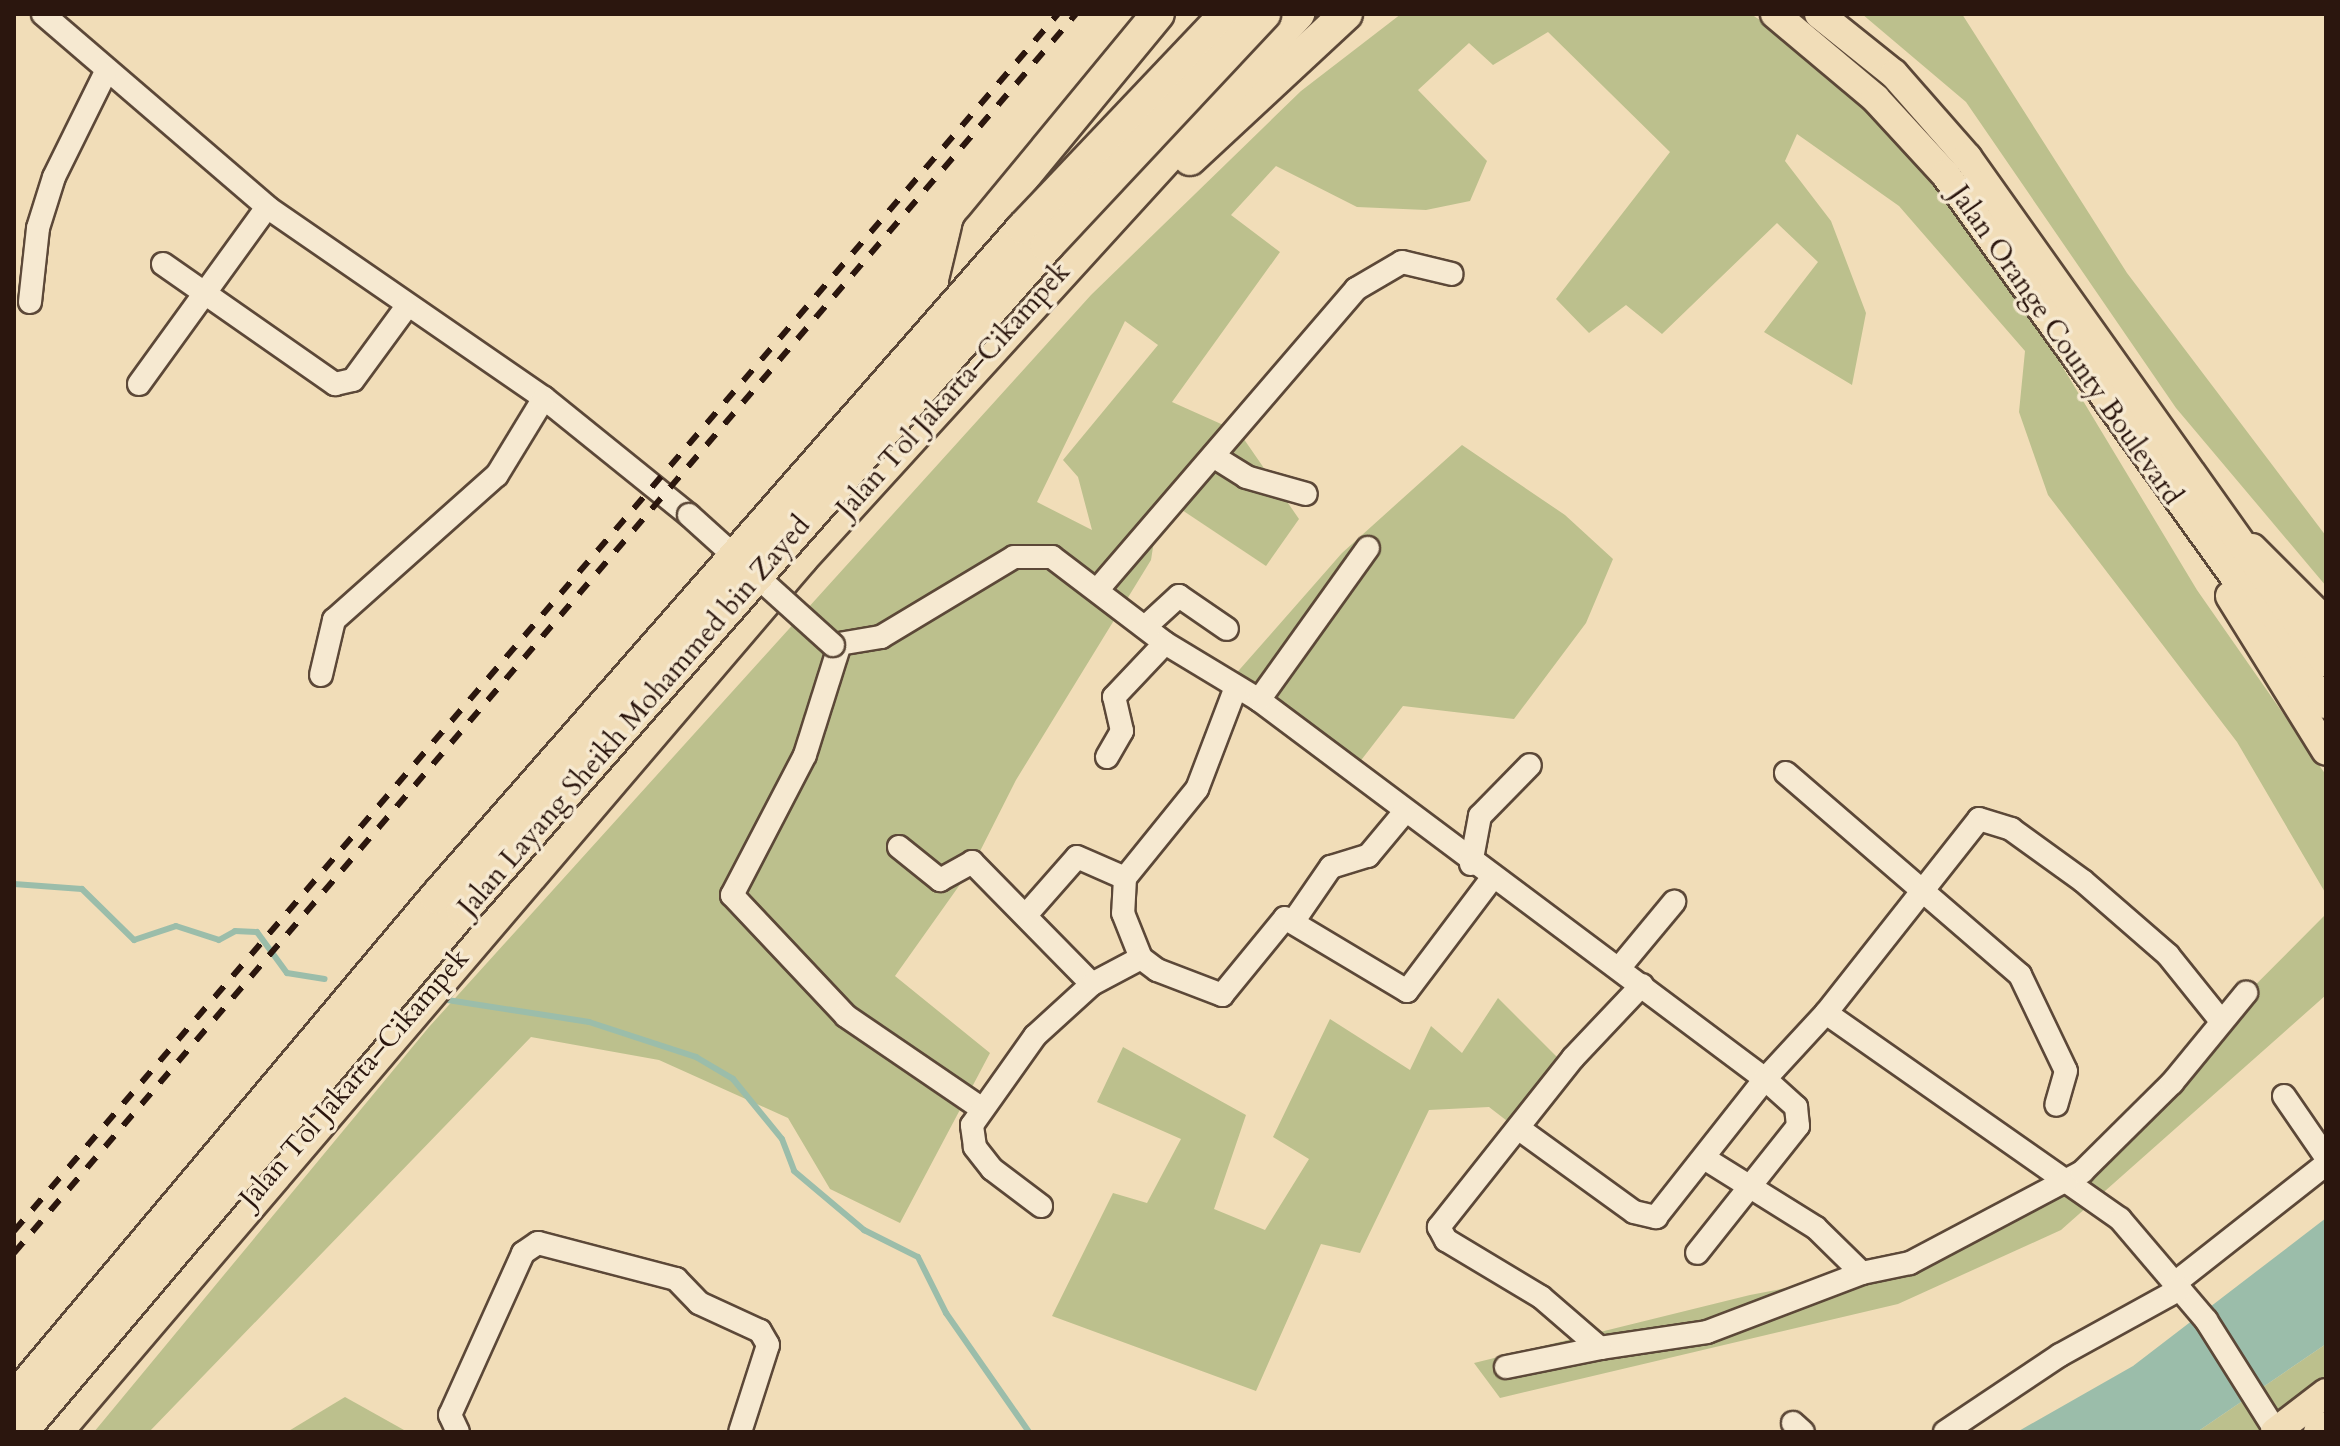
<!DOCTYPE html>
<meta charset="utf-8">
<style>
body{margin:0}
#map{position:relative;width:2340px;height:1446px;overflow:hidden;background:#f1ddb8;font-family:Cardo,serif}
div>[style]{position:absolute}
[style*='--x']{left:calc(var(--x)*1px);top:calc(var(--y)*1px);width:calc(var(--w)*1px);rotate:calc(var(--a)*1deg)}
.green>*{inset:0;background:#bcc08d}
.water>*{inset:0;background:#9bbdaa}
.stream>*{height:6px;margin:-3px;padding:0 3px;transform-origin:3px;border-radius:3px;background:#9bbdaa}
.roads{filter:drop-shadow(2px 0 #5c4838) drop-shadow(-2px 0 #5c4838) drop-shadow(0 2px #5c4838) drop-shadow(0 -2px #5c4838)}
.minor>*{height:22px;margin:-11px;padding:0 11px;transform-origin:11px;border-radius:11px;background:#f6e9d1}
.major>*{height:28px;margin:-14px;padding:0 14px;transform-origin:14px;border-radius:14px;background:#f1ddb8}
.highway>*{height:32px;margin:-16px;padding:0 16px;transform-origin:16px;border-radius:16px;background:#f1ddb8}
.rail>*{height:6px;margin-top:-3px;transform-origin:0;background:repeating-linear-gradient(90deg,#2b160e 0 14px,transparent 0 28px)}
.bridges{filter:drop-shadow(2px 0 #5c4838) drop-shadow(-2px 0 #5c4838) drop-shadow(0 2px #5c4838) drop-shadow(0 -2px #5c4838)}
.minor-bridge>*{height:22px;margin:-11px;padding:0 11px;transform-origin:11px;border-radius:11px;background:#f6e9d1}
.highway-bridge>*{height:32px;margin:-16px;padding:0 16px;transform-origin:16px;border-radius:16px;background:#f1ddb8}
span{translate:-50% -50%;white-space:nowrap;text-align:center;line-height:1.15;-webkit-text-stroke:7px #f6e9d1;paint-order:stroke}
.street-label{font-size:28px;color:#2b160e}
.frame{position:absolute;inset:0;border:16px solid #2b160e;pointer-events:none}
</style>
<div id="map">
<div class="green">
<div style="clip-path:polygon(evenodd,1401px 14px,1751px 14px,1813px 56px,1911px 153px,2047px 341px,2197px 590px,2326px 775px,2326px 894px,2237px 742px,2048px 495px,2019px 412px,2025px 351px,1899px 206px,1797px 134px,1785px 161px,1831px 221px,1866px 313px,1852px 385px,1764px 332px,1818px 262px,1777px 223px,1662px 334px,1626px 305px,1589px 333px,1556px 299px,1670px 152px,1548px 32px,1493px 65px,1469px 43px,1418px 90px,1487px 161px,1470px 201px,1426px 210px,1357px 207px,1276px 166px,1231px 215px,1280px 252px,1172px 402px,1239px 432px,1299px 519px,1266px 566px,1161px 496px,1151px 560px,1016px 780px,971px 869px,895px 976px,990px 1053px,900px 1223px,830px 1189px,788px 1118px,659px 1060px,531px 1037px,149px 1432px,94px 1432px,429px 1027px,1091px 295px,1301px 91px,1401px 14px,1125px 321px,1158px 345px,1063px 460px,1078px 477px,1092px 530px,1037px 502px,1125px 321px)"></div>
<div style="clip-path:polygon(1862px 14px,1962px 14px,2127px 273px,2326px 536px,2326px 586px,2176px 408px,1966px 102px)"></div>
<div style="clip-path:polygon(1462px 445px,1565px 515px,1613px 559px,1586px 623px,1514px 719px,1403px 706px,1352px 772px,1233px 677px,1342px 553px)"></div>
<div style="clip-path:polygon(2326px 914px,2326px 995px,2061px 1230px,1898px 1304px,1500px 1398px,1474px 1363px,1750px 1295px,1915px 1263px,2068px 1173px)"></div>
<div style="clip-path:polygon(1498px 998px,1568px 1068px,1524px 1134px,1489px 1107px,1429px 1110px,1360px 1253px,1321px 1244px,1256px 1391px,1052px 1316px,1113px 1193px,1147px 1203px,1181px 1139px,1097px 1102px,1123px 1047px,1246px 1115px,1214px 1209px,1265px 1230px,1309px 1159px,1273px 1137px,1330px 1019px,1410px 1070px,1431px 1026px,1462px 1053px)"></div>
<div style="clip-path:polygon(2326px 1344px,2326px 1426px,2318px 1432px,2197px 1432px)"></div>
<div style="clip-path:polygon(345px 1397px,404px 1430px,403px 1432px,287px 1432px)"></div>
</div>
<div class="water">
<div style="clip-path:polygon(2326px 1218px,2326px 1344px,2197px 1432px,2017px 1432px,2133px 1366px)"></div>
</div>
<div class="stream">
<div style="--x:14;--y:884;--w:68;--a:4.2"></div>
<div style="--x:82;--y:889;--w:73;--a:44.4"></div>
<div style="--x:134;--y:940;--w:44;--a:-18.4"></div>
<div style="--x:176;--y:926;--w:45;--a:18"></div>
<div style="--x:219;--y:940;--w:18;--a:-29"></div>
<div style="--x:235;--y:931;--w:22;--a:3"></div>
<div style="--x:257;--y:932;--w:51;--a:53.8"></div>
<div style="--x:287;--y:973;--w:38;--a:9"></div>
<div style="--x:441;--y:999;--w:150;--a:8.8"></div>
<div style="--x:589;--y:1022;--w:113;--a:18.1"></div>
<div style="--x:696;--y:1057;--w:43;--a:30.7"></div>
<div style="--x:733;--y:1079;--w:77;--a:50.8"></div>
<div style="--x:782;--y:1139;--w:34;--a:69"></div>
<div style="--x:794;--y:1171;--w:92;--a:40.1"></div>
<div style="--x:864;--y:1230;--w:60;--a:26.6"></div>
<div style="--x:918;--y:1257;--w:63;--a:63.4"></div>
<div style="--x:946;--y:1313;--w:145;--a:55.1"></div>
</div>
<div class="roads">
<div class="minor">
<div style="--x:43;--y:14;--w:296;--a:40.7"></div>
<div style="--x:267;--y:207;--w:336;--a:34.6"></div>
<div style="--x:544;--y:398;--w:186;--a:38.9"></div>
<div style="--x:163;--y:264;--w:210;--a:34.9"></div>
<div style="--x:335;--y:384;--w:18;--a:-13"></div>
<div style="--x:353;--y:380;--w:88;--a:-53.8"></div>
<div style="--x:30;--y:302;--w:74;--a:-83.8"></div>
<div style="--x:38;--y:228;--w:53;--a:-72.6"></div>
<div style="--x:54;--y:177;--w:115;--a:-63.7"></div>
<div style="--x:139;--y:384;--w:218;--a:-54.1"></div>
<div style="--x:1213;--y:456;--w:39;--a:32"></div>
<div style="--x:1246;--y:477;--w:62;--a:15.8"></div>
<div style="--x:1099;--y:588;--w:394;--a:-49.3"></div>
<div style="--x:1356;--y:289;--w:53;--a:-30.4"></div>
<div style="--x:1402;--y:262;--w:51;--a:13.5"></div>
<div style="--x:1145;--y:627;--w:46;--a:-42.4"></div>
<div style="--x:1179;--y:596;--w:58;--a:34.5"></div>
<div style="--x:833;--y:645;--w:49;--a:-9.5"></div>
<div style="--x:881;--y:637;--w:155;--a:-31"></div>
<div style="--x:1014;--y:557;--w:38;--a:0"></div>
<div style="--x:1052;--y:557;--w:142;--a:37.3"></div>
<div style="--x:1165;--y:643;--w:110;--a:31.2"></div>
<div style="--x:1259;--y:700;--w:632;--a:36.83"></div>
<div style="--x:1765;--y:1079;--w:90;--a:-47.3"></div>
<div style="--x:1826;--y:1013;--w:359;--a:35"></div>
<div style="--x:2120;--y:1219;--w:133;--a:49.6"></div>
<div style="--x:2206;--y:1320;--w:131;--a:57.8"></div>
<div style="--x:839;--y:647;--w:113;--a:107.5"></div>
<div style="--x:805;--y:755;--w:158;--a:117.5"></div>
<div style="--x:732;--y:895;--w:166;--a:46.7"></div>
<div style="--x:846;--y:1016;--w:163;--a:34.3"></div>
<div style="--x:321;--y:675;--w:57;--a:-76.7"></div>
<div style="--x:334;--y:620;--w:218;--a:-41.7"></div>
<div style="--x:497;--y:475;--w:90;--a:-58.6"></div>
<div style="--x:1236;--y:687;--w:109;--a:110.9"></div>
<div style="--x:1197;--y:789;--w:114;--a:129"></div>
<div style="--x:1125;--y:878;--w:35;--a:93"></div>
<div style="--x:1123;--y:913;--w:48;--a:68.2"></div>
<div style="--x:1141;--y:958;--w:20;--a:37"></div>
<div style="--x:1157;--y:970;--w:70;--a:21"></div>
<div style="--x:1222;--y:995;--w:99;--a:-50.7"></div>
<div style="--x:1285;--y:918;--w:142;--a:30.9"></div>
<div style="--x:1407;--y:991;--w:143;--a:-53"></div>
<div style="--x:1259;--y:700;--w:187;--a:-54.4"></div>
<div style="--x:1107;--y:757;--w:30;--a:-60"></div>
<div style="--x:1122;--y:731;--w:35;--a:-103"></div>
<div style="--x:1114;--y:697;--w:74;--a:-46.6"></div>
<div style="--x:1786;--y:773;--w:309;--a:40.8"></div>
<div style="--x:2020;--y:975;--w:106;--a:64.4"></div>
<div style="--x:2066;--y:1071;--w:35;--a:106"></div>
<div style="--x:899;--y:847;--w:53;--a:38.8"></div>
<div style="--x:940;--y:880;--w:37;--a:-29"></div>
<div style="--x:972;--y:862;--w:171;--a:45.5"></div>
<div style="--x:1471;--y:864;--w:49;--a:-79.4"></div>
<div style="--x:1480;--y:816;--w:71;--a:-45.6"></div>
<div style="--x:1026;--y:915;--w:77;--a:-48.7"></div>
<div style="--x:1077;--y:857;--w:52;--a:23.6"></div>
<div style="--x:1293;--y:922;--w:67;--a:-55.4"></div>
<div style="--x:1331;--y:867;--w:39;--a:-17"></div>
<div style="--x:1368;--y:856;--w:55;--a:-50.2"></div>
<div style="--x:1620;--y:967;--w:85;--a:-50.3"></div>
<div style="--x:1642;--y:985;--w:100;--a:133.4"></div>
<div style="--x:1573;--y:1058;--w:216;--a:128.4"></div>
<div style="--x:1439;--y:1227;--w:15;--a:62"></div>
<div style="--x:1446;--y:1240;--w:111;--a:31"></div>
<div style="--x:1541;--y:1297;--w:78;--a:40.8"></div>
<div style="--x:1600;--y:1348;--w:108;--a:-8.5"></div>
<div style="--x:1707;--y:1332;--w:166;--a:-20.8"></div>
<div style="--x:1862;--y:1273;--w:49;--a:-11.8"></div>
<div style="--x:1910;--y:1263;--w:195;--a:-27.9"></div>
<div style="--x:2082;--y:1172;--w:127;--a:-44.7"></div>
<div style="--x:2172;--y:1083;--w:117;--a:-50.6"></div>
<div style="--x:1826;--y:1013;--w:247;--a:-51.7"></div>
<div style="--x:1979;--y:819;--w:34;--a:17"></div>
<div style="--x:2011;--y:829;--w:89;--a:35.8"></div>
<div style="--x:2083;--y:881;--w:113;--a:41"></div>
<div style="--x:2168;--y:955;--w:85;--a:51.2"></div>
<div style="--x:2284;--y:1096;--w:74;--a:55.5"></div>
<div style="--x:1518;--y:1128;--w:143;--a:35.9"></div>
<div style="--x:1634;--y:1212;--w:23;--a:13"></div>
<div style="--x:1656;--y:1217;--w:176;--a:-51.7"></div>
<div style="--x:1765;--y:1079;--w:42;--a:42.1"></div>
<div style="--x:1796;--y:1107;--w:19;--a:84"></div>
<div style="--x:1798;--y:1126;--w:162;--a:128.5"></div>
<div style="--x:1704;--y:1158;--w:132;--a:32"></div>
<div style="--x:1816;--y:1228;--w:64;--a:44.4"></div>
<div style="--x:1041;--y:1206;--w:61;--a:-142.9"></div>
<div style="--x:992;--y:1169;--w:28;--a:-128"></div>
<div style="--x:975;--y:1147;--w:22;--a:-98"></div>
<div style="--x:972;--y:1125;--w:109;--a:-54.7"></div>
<div style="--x:1035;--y:1036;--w:77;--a:-42.4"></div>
<div style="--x:1092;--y:984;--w:55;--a:-28"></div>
<div style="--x:2175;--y:1283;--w:192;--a:-38.2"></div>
<div style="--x:1506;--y:1367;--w:96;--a:-11.4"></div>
<div style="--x:1793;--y:1423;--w:13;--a:42"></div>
<div style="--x:458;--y:1432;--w:19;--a:-115"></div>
<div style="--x:450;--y:1415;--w:178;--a:-65.7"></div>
<div style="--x:523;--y:1253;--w:18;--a:-34"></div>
<div style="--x:538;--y:1243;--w:143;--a:14.6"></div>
<div style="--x:676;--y:1279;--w:33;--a:46"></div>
<div style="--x:699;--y:1303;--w:67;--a:24.7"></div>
<div style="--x:760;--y:1331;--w:16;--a:60"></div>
<div style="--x:768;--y:1345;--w:91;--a:107.8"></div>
<div style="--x:1945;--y:1432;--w:138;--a:-33.8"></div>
<div style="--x:2060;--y:1355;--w:137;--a:-28.8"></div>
</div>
<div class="major">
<div style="--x:1775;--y:14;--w:131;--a:40"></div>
<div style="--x:1875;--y:98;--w:103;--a:47.4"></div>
<div style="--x:1945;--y:174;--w:653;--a:54.29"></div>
<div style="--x:1819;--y:14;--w:96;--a:38.7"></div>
<div style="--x:1894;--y:74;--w:111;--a:48.7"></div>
<div style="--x:1967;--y:157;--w:620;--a:54.64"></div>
<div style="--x:2252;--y:548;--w:105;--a:45"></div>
<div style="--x:2230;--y:596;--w:182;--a:58.2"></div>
<div style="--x:2275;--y:1432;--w:64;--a:-37.4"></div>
<div style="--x:2318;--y:1432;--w:10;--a:-37"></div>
</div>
<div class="highway">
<div style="--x:1190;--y:159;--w:213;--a:-42.9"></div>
<div style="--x:966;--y:285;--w:56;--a:-76.5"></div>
<div style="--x:979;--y:231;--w:281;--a:-50.5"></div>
<div style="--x:56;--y:1432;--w:1148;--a:-49.52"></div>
<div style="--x:801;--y:559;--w:738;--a:-47.64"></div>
</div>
</div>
<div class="rail">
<div style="--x:14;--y:1231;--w:1603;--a:-49.38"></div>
<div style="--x:14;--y:1253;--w:1632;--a:-49.4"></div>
</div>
<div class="bridges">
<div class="minor-bridge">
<div style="--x:689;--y:515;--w:194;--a:42.1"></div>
</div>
<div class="highway-bridge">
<div style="--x:14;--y:1399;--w:656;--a:-49.95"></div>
<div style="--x:436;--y:897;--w:890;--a:-48.74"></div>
<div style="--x:1023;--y:228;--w:295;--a:-46.5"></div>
<div style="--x:21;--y:1432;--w:684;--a:-49.74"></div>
<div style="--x:463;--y:910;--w:884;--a:-48.67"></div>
<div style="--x:1047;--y:246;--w:318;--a:-46.9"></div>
</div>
</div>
<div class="street-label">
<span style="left:2066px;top:345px;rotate:55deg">Jalan Orange County Boulevard</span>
<span style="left:953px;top:390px;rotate:-48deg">Jalan Tol Jakarta–Cikampek</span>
<span style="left:634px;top:716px;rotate:-49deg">Jalan Layang Sheikh Mohammed bin Zayed</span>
<span style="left:354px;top:1078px;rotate:-49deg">Jalan Tol Jakarta–Cikampek</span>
</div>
<div class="frame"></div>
</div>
